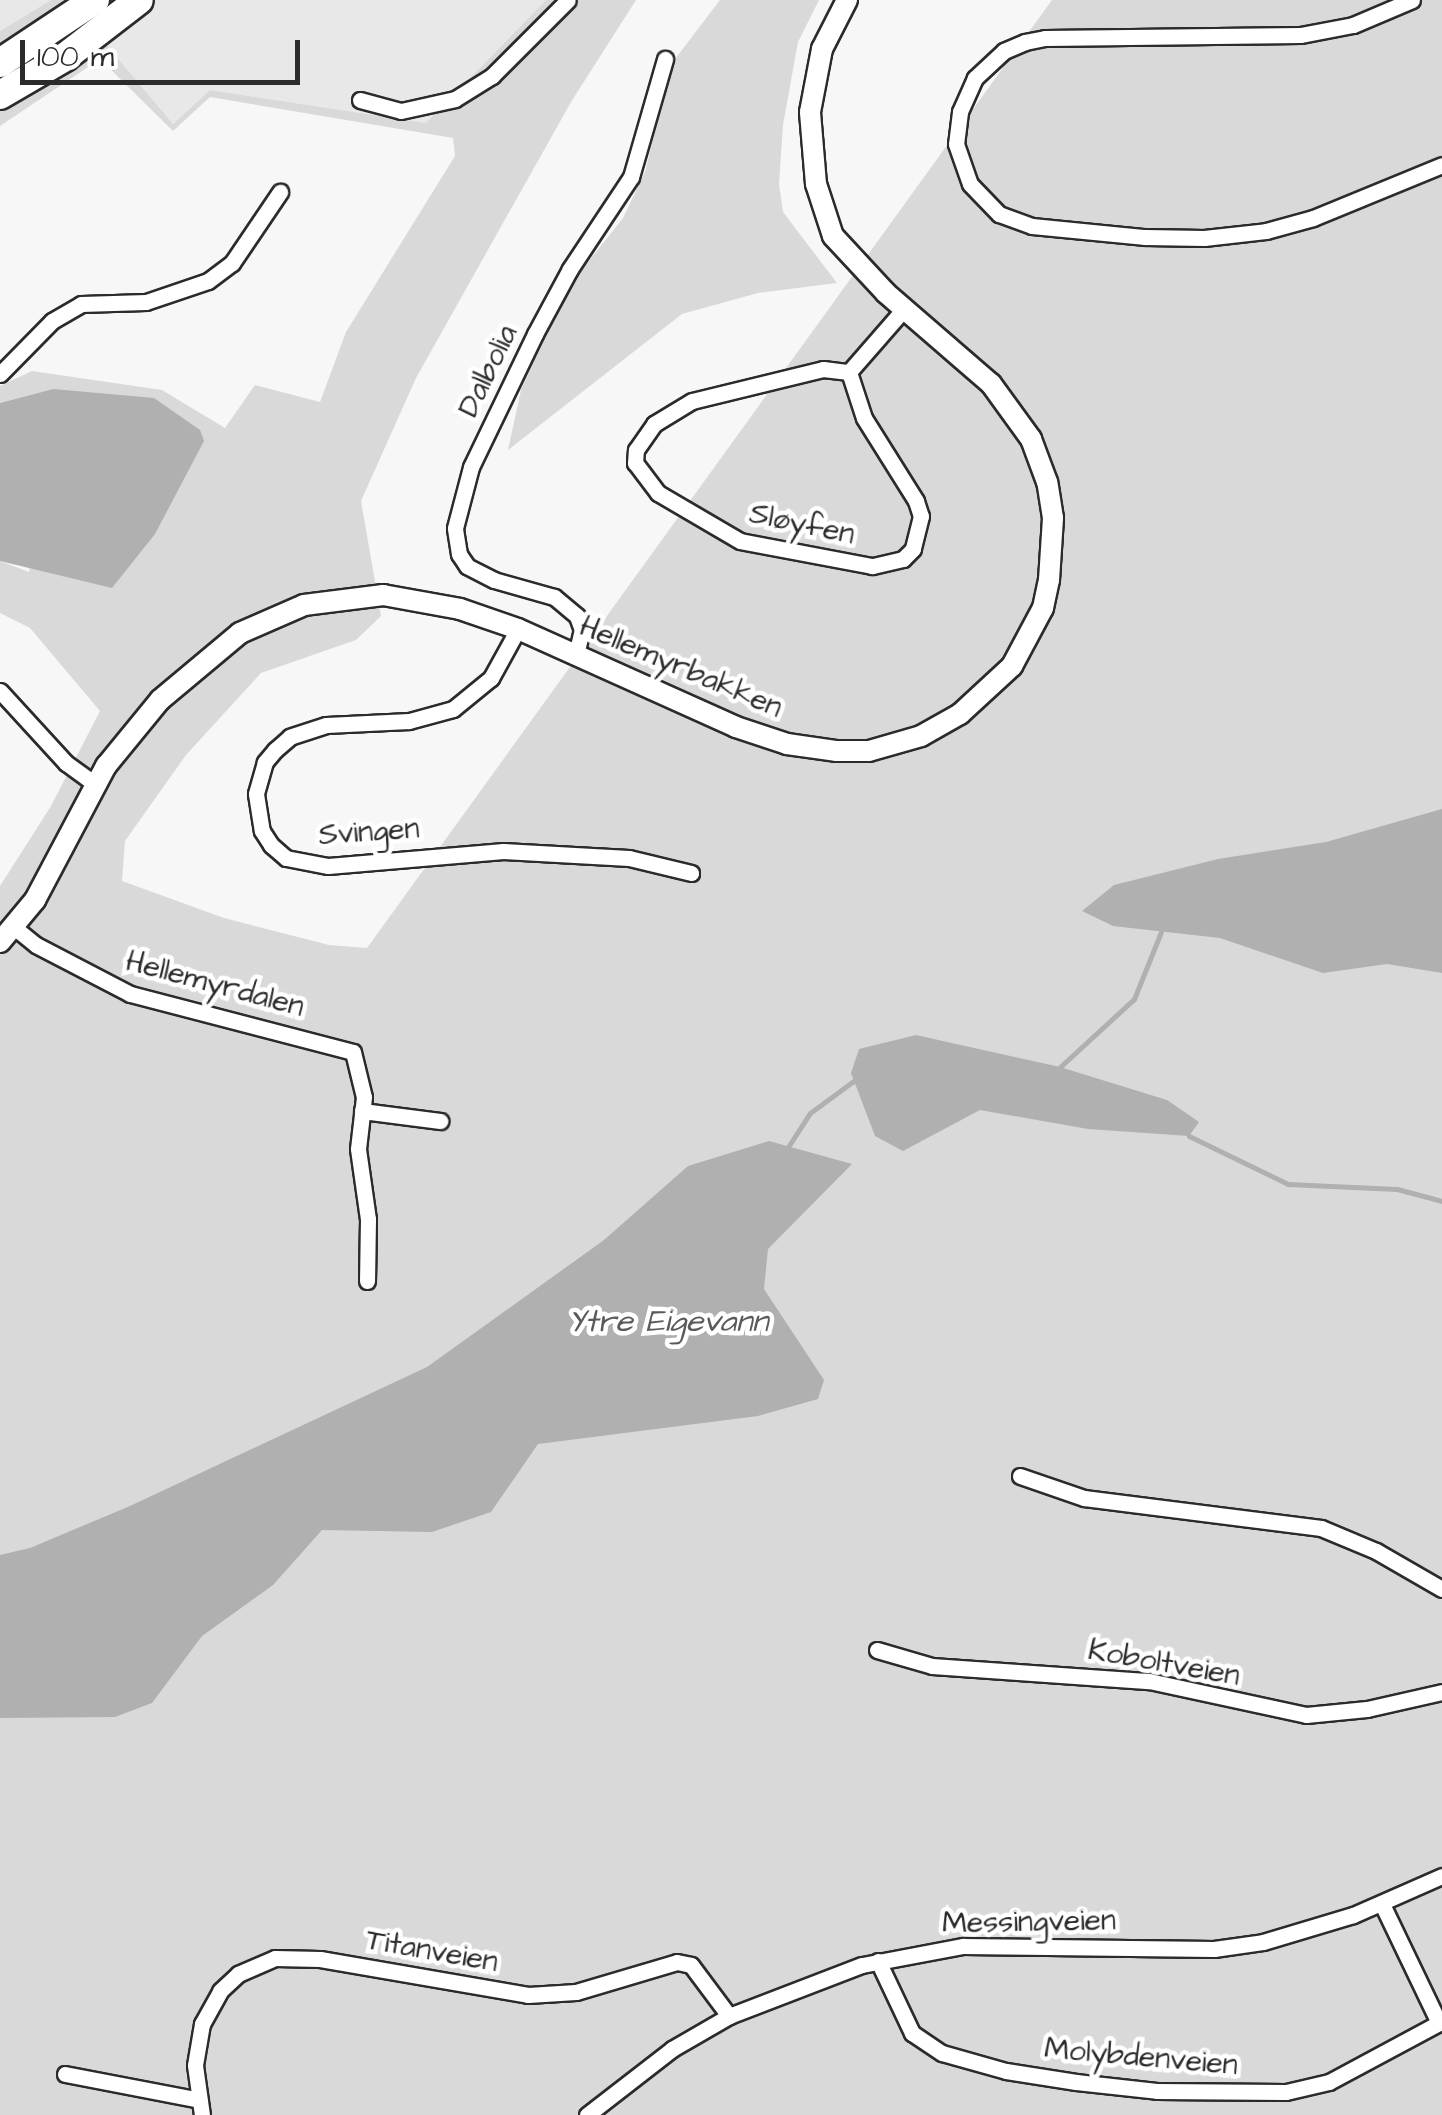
<!DOCTYPE html>
<meta charset="utf-8">
<style>
body{margin:0}
#map{position:relative;width:1442px;height:2115px;overflow:hidden;background:#f7f7f7;font-family:"Architects Daughter",sans-serif}
div>[style]{position:absolute}
[style*='--x']{left:calc(var(--x)*1px);top:calc(var(--y)*1px);width:calc(var(--w)*1px);rotate:calc(var(--a)*1deg)}
.built>*{inset:0;background:#e8e8e8}
.green>*{inset:0;background:#d9d9d9}
.water>*{inset:0;background:#b0b0b0}
.stream>*{height:5px;margin:-2.5px;padding:0 2.5px;transform-origin:2.5px;border-radius:2.5px;background:#b0b0b0}
.roads{filter:drop-shadow(2px 0 #2b2b2b) drop-shadow(-2px 0 #2b2b2b) drop-shadow(0 2px #2b2b2b) drop-shadow(0 -2px #2b2b2b)}
.minor>*{height:15px;margin:-7.5px;padding:0 7.5px;transform-origin:7.5px;border-radius:7.5px;background:#fff}
.tertiary>*{height:20px;margin:-10px;padding:0 10px;transform-origin:10px;border-radius:10px;background:#fff}
.trunk>*{height:28px;margin:-14px;padding:0 14px;transform-origin:14px;border-radius:14px;background:#fff}
span{translate:-50% -50%;white-space:nowrap;text-align:center;line-height:1.15;-webkit-text-stroke:9px #fff;paint-order:stroke}
.street-label{font-size:30px;color:#2b2b2b}
.water-label{font-size:32px;color:#5a5a5a;font-style:italic}
.scale{position:absolute;left:20px;top:40px;width:280px;height:45px;box-sizing:border-box;border:5px solid #2b2b2b;border-top:0;padding-left:12px;font-size:30px;line-height:35px;white-space:nowrap;color:#2b2b2b;-webkit-text-stroke:8px #fff;paint-order:stroke}
</style>
<div id="map">
<div class="built">
<div style="clip-path:polygon(0 0,51px 0,0 31px)"></div>
<div style="clip-path:polygon(69px 0,546px 0,426px 123px,210px 90px,173px 124px)"></div>
</div>
<div class="green">
<div style="clip-path:polygon(51px 0,69px 0,173px 124px,210px 90px,426px 123px,546px 0,636px 0,571px 102px,416px 378px,361px 501px,381px 616px,356px 640px,261px 673px,186px 755px,125px 841px,122px 881px,224px 918px,329px 945px,367px 948px,1052px 0,1442px 0,1442px 2115px,0 2115px,0 886px,51px 806px,100px 711px,30px 628px,0 613px,0 561px,29px 572px,53px 389px,0 403px,0 386px,32px 371px,162px 390px,225px 428px,255px 385px,320px 402px,346px 332px,455px 156px,453px 138px,210px 97px,173px 131px,100px 59px,0 126px,0 31px)"></div>
<div style="clip-path:polygon(720px 0,819px 0,798px 42px,783px 125px,779px 184px,783px 212px,837px 283px,758px 293px,682px 314px,508px 450px,521px 390px,566px 290px,623px 218px,645px 172px,672px 63px)"></div>
</div>
<div class="water">
<div style="clip-path:polygon(53px 389px,154px 398px,200px 430px,204px 441px,155px 534px,112px 588px,0 561px,0 403px)"></div>
<div style="clip-path:polygon(1442px 809px,1442px 973px,1387px 964px,1323px 973px,1220px 938px,1113px 926px,1082px 911px,1114px 885px,1218px 859px,1326px 842px)"></div>
<div style="clip-path:polygon(916px 1035px,1060px 1067px,1167px 1100px,1199px 1122px,1189px 1136px,1088px 1129px,980px 1110px,903px 1151px,875px 1136px,851px 1073px,859px 1049px)"></div>
<div style="clip-path:polygon(769px 1141px,852px 1164px,768px 1249px,764px 1289px,824px 1380px,818px 1399px,758px 1416px,538px 1444px,491px 1512px,432px 1532px,322px 1530px,273px 1585px,202px 1636px,152px 1703px,115px 1717px,0 1718px,0 1555px,30px 1548px,130px 1506px,427px 1367px,604px 1240px,688px 1166px)"></div>
</div>
<div class="stream">
<div style="--x:1060;--y:1067;--w:100;--a:-42.6"></div>
<div style="--x:1134;--y:999;--w:72;--a:-68.1"></div>
<div style="--x:1189;--y:1136;--w:110;--a:25.9"></div>
<div style="--x:1288;--y:1184;--w:109;--a:2.6"></div>
<div style="--x:1397;--y:1189;--w:47;--a:14.9"></div>
<div style="--x:788;--y:1147;--w:40;--a:-57.1"></div>
<div style="--x:810;--y:1113;--w:56;--a:-36.3"></div>
</div>
<div class="roads">
<div class="minor">
<div style="--x:1412;--y:0;--w:64;--a:157"></div>
<div style="--x:1353;--y:25;--w:54;--a:169.3"></div>
<div style="--x:1300;--y:35;--w:255;--a:179.3"></div>
<div style="--x:1045;--y:38;--w:20;--a:169"></div>
<div style="--x:1025;--y:42;--w:23;--a:157"></div>
<div style="--x:1004;--y:51;--w:40;--a:137"></div>
<div style="--x:975;--y:78;--w:37;--a:114"></div>
<div style="--x:960;--y:112;--w:32;--a:97"></div>
<div style="--x:956;--y:144;--w:42;--a:70.7"></div>
<div style="--x:970;--y:184;--w:42;--a:46"></div>
<div style="--x:999;--y:214;--w:35;--a:20"></div>
<div style="--x:1032;--y:226;--w:114;--a:5.6"></div>
<div style="--x:1145;--y:237;--w:59;--a:1"></div>
<div style="--x:1204;--y:238;--w:62;--a:-6.4"></div>
<div style="--x:1266;--y:231;--w:49;--a:-15.5"></div>
<div style="--x:1313;--y:218;--w:139;--a:-22.3"></div>
<div style="--x:360;--y:100;--w:42;--a:15"></div>
<div style="--x:401;--y:111;--w:55;--a:-12.5"></div>
<div style="--x:455;--y:99;--w:44;--a:-31.9"></div>
<div style="--x:492;--y:76;--w:107;--a:-45"></div>
<div style="--x:849;--y:372;--w:48;--a:71.9"></div>
<div style="--x:864;--y:418;--w:98;--a:57.9"></div>
<div style="--x:916;--y:501;--w:16;--a:72"></div>
<div style="--x:921;--y:516;--w:34;--a:104"></div>
<div style="--x:913;--y:549;--w:14;--a:135"></div>
<div style="--x:903;--y:559;--w:32;--a:167"></div>
<div style="--x:872;--y:566;--w:134;--a:-169.3"></div>
<div style="--x:740;--y:541;--w:95;--a:-149.7"></div>
<div style="--x:658;--y:493;--w:38;--a:-127"></div>
<div style="--x:635;--y:463;--w:13;--a:-86"></div>
<div style="--x:636;--y:450;--w:32;--a:-55"></div>
<div style="--x:654;--y:424;--w:44;--a:-31.2"></div>
<div style="--x:692;--y:401;--w:135;--a:-13.7"></div>
<div style="--x:823;--y:369;--w:26;--a:7"></div>
<div style="--x:849;--y:372;--w:84;--a:-48.9"></div>
<div style="--x:0;--y:374;--w:74;--a:-45.5"></div>
<div style="--x:52;--y:321;--w:34;--a:-30"></div>
<div style="--x:81;--y:304;--w:65;--a:-1.8"></div>
<div style="--x:146;--y:302;--w:65;--a:-18.7"></div>
<div style="--x:208;--y:281;--w:30;--a:-37"></div>
<div style="--x:232;--y:263;--w:86;--a:-55.9"></div>
<div style="--x:518;--y:629;--w:56;--a:118.9"></div>
<div style="--x:491;--y:678;--w:49;--a:140.8"></div>
<div style="--x:453;--y:709;--w:46;--a:164.7"></div>
<div style="--x:409;--y:721;--w:83;--a:177.2"></div>
<div style="--x:326;--y:725;--w:38;--a:162"></div>
<div style="--x:290;--y:737;--w:20;--a:139"></div>
<div style="--x:275;--y:750;--w:16;--a:130"></div>
<div style="--x:265;--y:762;--w:33;--a:106"></div>
<div style="--x:256;--y:794;--w:37;--a:81"></div>
<div style="--x:262;--y:831;--w:17;--a:57"></div>
<div style="--x:271;--y:845;--w:20;--a:41"></div>
<div style="--x:286;--y:858;--w:43;--a:10.8"></div>
<div style="--x:328;--y:866;--w:176;--a:-4.9"></div>
<div style="--x:503;--y:851;--w:126;--a:3.2"></div>
<div style="--x:629;--y:858;--w:64;--a:13.6"></div>
<div style="--x:576;--y:655;--w:26;--a:-77"></div>
<div style="--x:582;--y:630;--w:15;--a:-110"></div>
<div style="--x:577;--y:616;--w:30;--a:-140"></div>
<div style="--x:554;--y:597;--w:62;--a:-164.2"></div>
<div style="--x:494;--y:580;--w:30;--a:-153"></div>
<div style="--x:467;--y:566;--w:14;--a:-124"></div>
<div style="--x:459;--y:554;--w:26;--a:-99"></div>
<div style="--x:455;--y:528;--w:63;--a:-75.3"></div>
<div style="--x:471;--y:467;--w:148;--a:-64.3"></div>
<div style="--x:535;--y:334;--w:74;--a:-61.7"></div>
<div style="--x:570;--y:269;--w:110;--a:-56.5"></div>
<div style="--x:631;--y:177;--w:123;--a:-73.9"></div>
<div style="--x:0;--y:691;--w:98;--a:47.5"></div>
<div style="--x:66;--y:763;--w:36;--a:36"></div>
<div style="--x:15;--y:928;--w:27;--a:39"></div>
<div style="--x:36;--y:945;--w:106;--a:27.5"></div>
<div style="--x:130;--y:994;--w:230;--a:14.6"></div>
<div style="--x:353;--y:1052;--w:46;--a:76.3"></div>
<div style="--x:364;--y:1097;--w:52;--a:96.6"></div>
<div style="--x:358;--y:1149;--w:71;--a:81.9"></div>
<div style="--x:368;--y:1219;--w:62;--a:90.9"></div>
<div style="--x:362;--y:1111;--w:79;--a:7.3"></div>
<div style="--x:1020;--y:1476;--w:68;--a:19"></div>
<div style="--x:1084;--y:1498;--w:239;--a:7.2"></div>
<div style="--x:1321;--y:1528;--w:60;--a:22.7"></div>
<div style="--x:1376;--y:1551;--w:76;--a:29.9"></div>
<div style="--x:877;--y:1650;--w:57;--a:16.2"></div>
<div style="--x:932;--y:1666;--w:218;--a:4"></div>
<div style="--x:1149;--y:1681;--w:161;--a:12.2"></div>
<div style="--x:1306;--y:1715;--w:61;--a:-5.6"></div>
<div style="--x:1367;--y:1709;--w:77;--a:-12.8"></div>
<div style="--x:878;--y:1961;--w:80;--a:64.7"></div>
<div style="--x:912;--y:2033;--w:36;--a:34"></div>
<div style="--x:942;--y:2053;--w:66;--a:15.7"></div>
<div style="--x:1006;--y:2071;--w:71;--a:8.9"></div>
<div style="--x:1076;--y:2082;--w:81;--a:6.3"></div>
<div style="--x:1157;--y:2091;--w:129;--a:0.4"></div>
<div style="--x:1286;--y:2092;--w:44;--a:-13.1"></div>
<div style="--x:1329;--y:2082;--w:125;--a:-28.2"></div>
<div style="--x:1439;--y:2023;--w:132;--a:-115.6"></div>
<div style="--x:65;--y:2074;--w:137;--a:10.9"></div>
<div style="--x:202;--y:2115;--w:50;--a:-98"></div>
<div style="--x:195;--y:2065;--w:42;--a:-80.3"></div>
<div style="--x:202;--y:2024;--w:38;--a:-61"></div>
<div style="--x:220;--y:1991;--w:25;--a:-43"></div>
<div style="--x:238;--y:1974;--w:40;--a:-23.4"></div>
<div style="--x:275;--y:1958;--w:45;--a:1.3"></div>
<div style="--x:320;--y:1959;--w:211;--a:9.8"></div>
<div style="--x:528;--y:1995;--w:48;--a:-3.6"></div>
<div style="--x:576;--y:1992;--w:105;--a:-16.5"></div>
<div style="--x:677;--y:1962;--w:14;--a:12"></div>
<div style="--x:691;--y:1965;--w:64;--a:53.3"></div>
<div style="--x:587;--y:2115;--w:108;--a:-37.8"></div>
<div style="--x:672;--y:2049;--w:66;--a:-30.1"></div>
<div style="--x:729;--y:2016;--w:142;--a:-21"></div>
<div style="--x:862;--y:1965;--w:103;--a:-10.7"></div>
<div style="--x:963;--y:1946;--w:251;--a:0.7"></div>
<div style="--x:1214;--y:1949;--w:49;--a:-8.1"></div>
<div style="--x:1263;--y:1942;--w:94;--a:-16.7"></div>
<div style="--x:1353;--y:1915;--w:97;--a:-23.7"></div>
</div>
<div class="tertiary">
<div style="--x:0;--y:942;--w:55;--a:-50.2"></div>
<div style="--x:35;--y:900;--w:152;--a:-62.1"></div>
<div style="--x:106;--y:766;--w:85;--a:-50.7"></div>
<div style="--x:160;--y:700;--w:104;--a:-39.9"></div>
<div style="--x:240;--y:633;--w:70;--a:-23.6"></div>
<div style="--x:304;--y:605;--w:80;--a:-7.2"></div>
<div style="--x:383;--y:595;--w:78;--a:10.3"></div>
<div style="--x:460;--y:609;--w:61;--a:19"></div>
<div style="--x:518;--y:629;--w:239;--a:24.2"></div>
<div style="--x:736;--y:727;--w:54;--a:18.4"></div>
<div style="--x:787;--y:744;--w:49;--a:8.1"></div>
<div style="--x:836;--y:751;--w:33;--a:0"></div>
<div style="--x:869;--y:751;--w:54;--a:-16.1"></div>
<div style="--x:921;--y:736;--w:45;--a:-29.4"></div>
<div style="--x:960;--y:714;--w:71;--a:-42.7"></div>
<div style="--x:1012;--y:666;--w:66;--a:-61.9"></div>
<div style="--x:1043;--y:608;--w:29;--a:-78"></div>
<div style="--x:1049;--y:580;--w:62;--a:-86.3"></div>
<div style="--x:1053;--y:518;--w:36;--a:-99"></div>
<div style="--x:1047;--y:482;--w:46;--a:-110.4"></div>
<div style="--x:1031;--y:439;--w:68;--a:-126"></div>
<div style="--x:991;--y:384;--w:139;--a:-139.1"></div>
<div style="--x:886;--y:293;--w:78;--a:-132.9"></div>
<div style="--x:833;--y:236;--w:55;--a:-108.1"></div>
<div style="--x:816;--y:184;--w:72;--a:-94.8"></div>
<div style="--x:810;--y:112;--w:64;--a:-79.2"></div>
<div style="--x:822;--y:49;--w:55;--a:-63"></div>
</div>
<div class="trunk">
<div style="--x:0;--y:63;--w:114;--a:-33.6"></div>
<div style="--x:0;--y:95;--w:75;--a:-30.3"></div>
<div style="--x:65;--y:57;--w:93;--a:-37.6"></div>
</div>
</div>
<div class="street-label">
<span style="left:488px;top:371px;rotate:-64deg">Dalbolia</span>
<span style="left:802px;top:524px;rotate:12deg">Sløyfen</span>
<span style="left:681px;top:667px;rotate:23deg">Hellemyrbakken</span>
<span style="left:369px;top:832px;rotate:-4deg">Svingen</span>
<span style="left:215px;top:984px;rotate:15deg">Hellemyrdalen</span>
<span style="left:1164px;top:1663px;rotate:10deg">Koboltveien</span>
<span style="left:1029px;top:1922px;rotate:-1deg">Messingveien</span>
<span style="left:432px;top:1951px;rotate:10deg">Titanveien</span>
<span style="left:1141px;top:2057px;rotate:5deg">Molybdenveien</span>
</div>
<div class="water-label">
<span style="left:668px;top:1322px">Ytre Eigevann</span>
</div>
<div class="scale">100 m</div>
</div>
